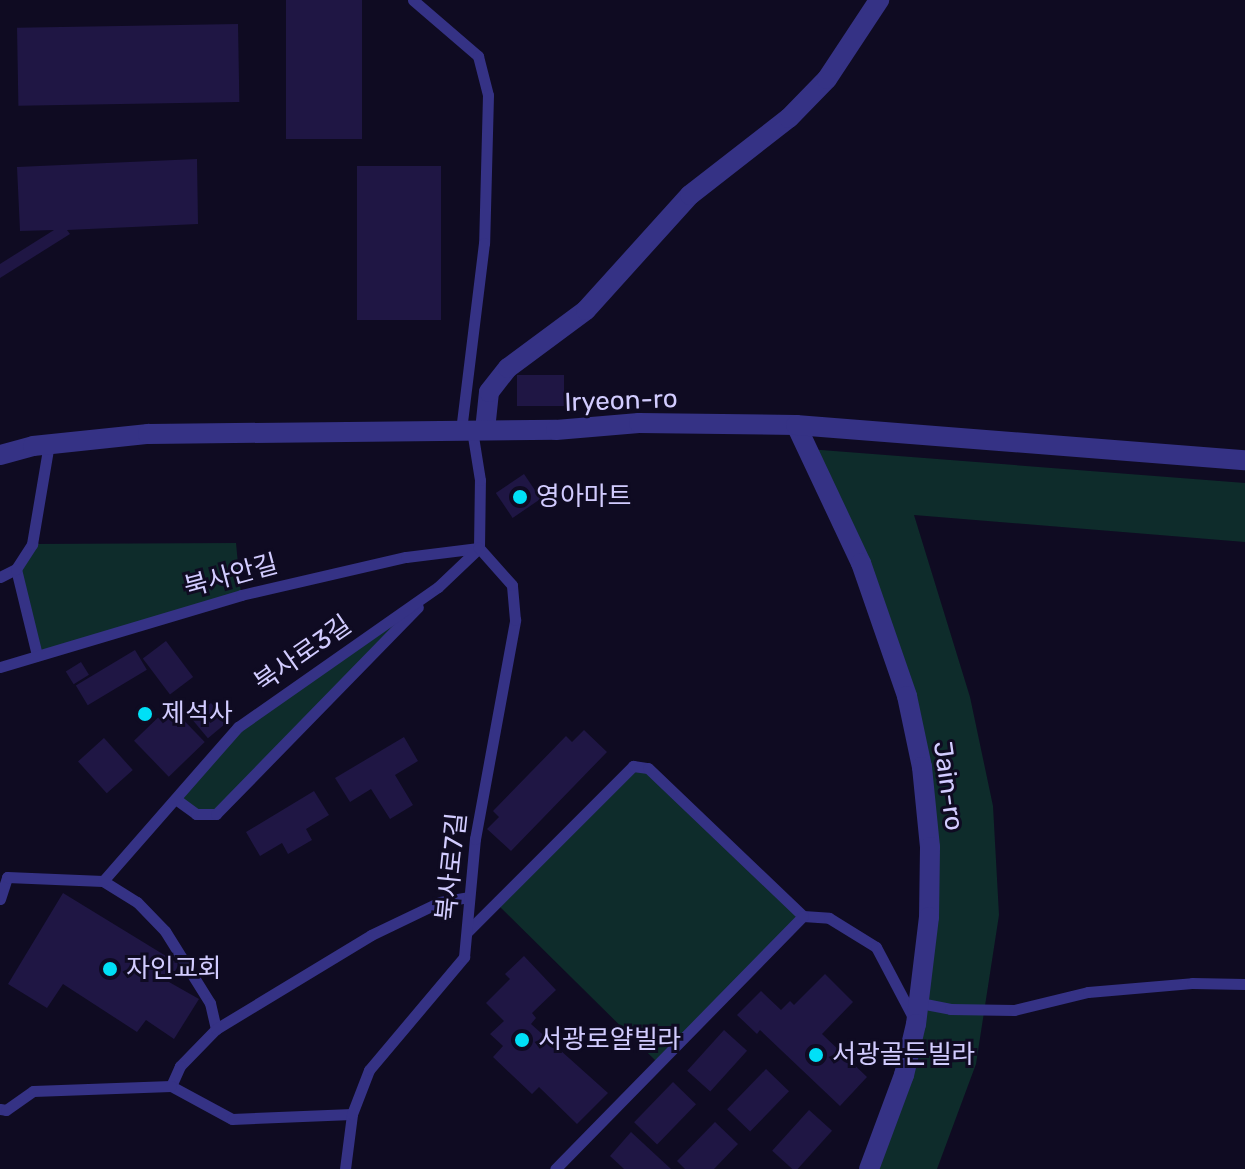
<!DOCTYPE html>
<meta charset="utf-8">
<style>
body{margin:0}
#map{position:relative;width:1245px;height:1169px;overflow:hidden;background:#0f0b22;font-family:Rubik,"Noto Sans KR",sans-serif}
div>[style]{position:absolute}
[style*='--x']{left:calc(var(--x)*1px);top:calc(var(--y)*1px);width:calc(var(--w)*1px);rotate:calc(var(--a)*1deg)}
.green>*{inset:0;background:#0e2c2b}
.building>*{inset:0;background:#1f1644;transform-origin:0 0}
.service>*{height:11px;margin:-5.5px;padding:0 5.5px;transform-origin:5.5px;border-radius:5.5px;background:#353285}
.minor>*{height:20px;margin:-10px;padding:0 10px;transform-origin:10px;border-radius:10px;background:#353285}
.tertiary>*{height:20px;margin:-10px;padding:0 10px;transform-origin:10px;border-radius:10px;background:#353285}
.dots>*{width:22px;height:22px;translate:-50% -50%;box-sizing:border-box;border:4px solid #0f0b22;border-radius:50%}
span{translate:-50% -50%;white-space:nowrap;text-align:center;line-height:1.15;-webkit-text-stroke:6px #0f0b22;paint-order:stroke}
.street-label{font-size:26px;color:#d2ccff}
.poi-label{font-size:26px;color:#d2ccff}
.left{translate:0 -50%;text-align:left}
</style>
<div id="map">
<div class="green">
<div style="clip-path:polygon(808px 449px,1245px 483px,1245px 542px,914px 515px,970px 697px,993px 806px,999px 915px,976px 1064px,937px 1169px,869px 1169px,882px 1141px,929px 917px,907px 696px)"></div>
<div style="clip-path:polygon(236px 543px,241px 595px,37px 655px,16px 569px,32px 544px)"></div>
<div style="clip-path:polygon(438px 587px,216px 814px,196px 814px,177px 800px,217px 749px)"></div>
<div style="clip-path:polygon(633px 766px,648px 768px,803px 916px,658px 1063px,496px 903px)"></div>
</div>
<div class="building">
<div style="left:286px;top:0;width:76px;height:139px"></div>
<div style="left:238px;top:24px;width:78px;height:221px;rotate:89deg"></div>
<div style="clip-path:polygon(197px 159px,198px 224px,67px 230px,70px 234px,0 278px,0 264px,54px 230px,20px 231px,17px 167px)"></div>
<div style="left:441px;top:166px;width:154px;height:84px;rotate:90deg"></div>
<div style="left:564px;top:375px;width:31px;height:47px;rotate:90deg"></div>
<div style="left:524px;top:474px;width:30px;height:34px;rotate:56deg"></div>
<div style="left:166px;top:641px;width:45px;height:29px;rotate:53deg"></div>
<div style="left:135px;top:650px;width:23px;height:69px;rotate:59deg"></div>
<div style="left:81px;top:662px;width:15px;height:18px;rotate:58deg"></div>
<div style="left:211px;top:703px;width:25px;height:25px;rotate:50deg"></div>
<div style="left:170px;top:706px;width:50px;height:50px;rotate:46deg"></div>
<div style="clip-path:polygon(584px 730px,607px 752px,511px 851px,487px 829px,499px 817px,493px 811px,566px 736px,572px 742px)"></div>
<div style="clip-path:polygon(404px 737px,418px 761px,395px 775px,413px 805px,390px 819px,371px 789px,350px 802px,335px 778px)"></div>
<div style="left:104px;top:738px;width:43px;height:35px;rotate:48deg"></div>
<div style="clip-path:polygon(314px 791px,329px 815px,306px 829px,312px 840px,288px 854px,282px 843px,260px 856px,246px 832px)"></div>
<div style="clip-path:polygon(63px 893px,179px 964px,169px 982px,199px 999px,174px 1039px,146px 1020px,137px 1032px,63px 984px,47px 1008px,8px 984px)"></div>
<div style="clip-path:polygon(524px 956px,556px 990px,532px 1013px,536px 1018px,531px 1024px,608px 1093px,577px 1124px,539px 1087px,532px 1094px,493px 1057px,503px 1046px,490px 1034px,504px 1021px,486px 1003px,510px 979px,505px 974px)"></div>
<div style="clip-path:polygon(825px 974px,853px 1002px,822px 1034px,867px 1077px,840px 1106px,760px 1030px,757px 1034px,737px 1015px,761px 991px,781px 1010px,790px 1001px,794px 1005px)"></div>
<div style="left:724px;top:1030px;width:31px;height:55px;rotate:42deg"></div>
<div style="left:766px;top:1069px;width:32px;height:56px;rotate:44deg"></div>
<div style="left:673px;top:1082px;width:32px;height:56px;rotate:44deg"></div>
<div style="left:809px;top:1110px;width:31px;height:55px;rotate:42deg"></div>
<div style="clip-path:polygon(715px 1122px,738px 1144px,714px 1169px,685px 1169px,677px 1161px)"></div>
<div style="clip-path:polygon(631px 1132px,671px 1169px,624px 1169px,610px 1156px)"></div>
</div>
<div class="service">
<div style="--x:413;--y:0;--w:86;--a:40.7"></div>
<div style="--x:478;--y:56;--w:40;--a:75.6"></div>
<div style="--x:488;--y:95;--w:148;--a:91.5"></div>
<div style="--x:484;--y:243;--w:187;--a:97"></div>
<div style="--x:16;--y:569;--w:89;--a:76.3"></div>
<div style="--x:0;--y:577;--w:18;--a:-27"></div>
<div style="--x:16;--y:569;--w:30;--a:-57"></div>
<div style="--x:32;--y:544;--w:101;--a:-80.4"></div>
<div style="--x:0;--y:667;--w:252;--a:-16.6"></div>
<div style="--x:241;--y:595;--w:169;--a:-13"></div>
<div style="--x:406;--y:557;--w:73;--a:-7.1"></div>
<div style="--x:177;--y:800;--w:24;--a:36"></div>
<div style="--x:196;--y:814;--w:20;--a:0"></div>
<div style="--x:216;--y:814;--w:289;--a:-45.7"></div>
<div style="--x:103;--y:881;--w:40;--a:32"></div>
<div style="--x:137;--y:902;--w:40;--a:46"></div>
<div style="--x:165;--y:931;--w:85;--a:58"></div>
<div style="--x:210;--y:1003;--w:27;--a:77"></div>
<div style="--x:216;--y:1029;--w:52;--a:134.2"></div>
<div style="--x:180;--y:1066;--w:22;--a:114"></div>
<div style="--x:171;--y:1086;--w:69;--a:28.4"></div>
<div style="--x:232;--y:1119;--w:120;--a:-2.4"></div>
<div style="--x:0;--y:899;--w:23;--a:-72"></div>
<div style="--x:7;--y:877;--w:96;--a:2.4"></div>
<div style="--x:103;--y:881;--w:205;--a:-48.8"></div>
<div style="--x:238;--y:727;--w:244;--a:-35"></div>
<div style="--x:438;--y:587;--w:57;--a:-43.6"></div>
<div style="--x:479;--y:548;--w:68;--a:-89.2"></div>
<div style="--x:480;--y:480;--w:51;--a:-99.1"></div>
<div style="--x:803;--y:916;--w:26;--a:4"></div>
<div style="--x:829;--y:918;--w:55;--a:31.7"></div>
<div style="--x:876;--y:947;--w:86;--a:62.2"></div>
<div style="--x:467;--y:932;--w:235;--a:-45"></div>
<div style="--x:633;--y:766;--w:15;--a:8"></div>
<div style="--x:648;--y:768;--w:214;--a:43.7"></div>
<div style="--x:803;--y:916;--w:354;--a:134.4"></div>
<div style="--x:920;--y:1003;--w:31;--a:11"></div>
<div style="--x:950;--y:1009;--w:64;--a:0.9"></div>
<div style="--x:1014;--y:1010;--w:76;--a:-13.7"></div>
<div style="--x:1088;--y:992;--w:104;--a:-4.9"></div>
<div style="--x:1192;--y:983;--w:53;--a:1.1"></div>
<div style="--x:216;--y:1029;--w:181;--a:-31.2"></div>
<div style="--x:371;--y:935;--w:76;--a:-25.6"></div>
<div style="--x:440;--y:902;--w:27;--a:-10"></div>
<div style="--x:0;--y:1109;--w:6;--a:9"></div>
<div style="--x:6;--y:1110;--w:33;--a:-35"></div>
<div style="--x:33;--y:1091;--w:138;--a:-2.1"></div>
<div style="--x:345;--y:1169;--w:55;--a:-82.7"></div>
<div style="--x:352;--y:1114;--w:47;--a:-68.9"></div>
<div style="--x:369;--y:1070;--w:148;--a:-49.9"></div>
<div style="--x:464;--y:957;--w:119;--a:-84.7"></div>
<div style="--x:475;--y:839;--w:223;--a:-79.6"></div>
<div style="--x:515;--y:620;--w:35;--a:-95"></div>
<div style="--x:512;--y:585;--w:50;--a:-131.7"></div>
</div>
<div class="minor">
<div style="--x:485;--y:430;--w:38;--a:-84"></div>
<div style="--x:489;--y:392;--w:31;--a:-52"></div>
<div style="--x:508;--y:368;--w:97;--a:-36.6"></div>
<div style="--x:586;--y:310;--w:155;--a:-47.9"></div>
<div style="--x:690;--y:195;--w:125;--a:-37.9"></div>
<div style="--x:789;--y:118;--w:54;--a:-45.7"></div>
<div style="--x:827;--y:79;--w:95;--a:-56.6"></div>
</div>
<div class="tertiary">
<div style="--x:796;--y:425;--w:153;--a:64.8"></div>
<div style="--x:861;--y:563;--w:141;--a:70.9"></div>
<div style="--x:907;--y:696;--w:73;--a:78.1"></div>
<div style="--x:922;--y:767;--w:80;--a:84.3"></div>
<div style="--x:930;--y:847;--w:70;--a:90.8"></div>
<div style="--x:929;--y:917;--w:108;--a:96.9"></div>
<div style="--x:916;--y:1024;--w:52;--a:103.2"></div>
<div style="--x:904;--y:1075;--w:100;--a:110.4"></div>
<div style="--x:0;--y:455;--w:34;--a:-15"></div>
<div style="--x:33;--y:446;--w:116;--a:-6"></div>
<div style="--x:148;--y:434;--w:408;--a:-0.6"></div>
<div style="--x:556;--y:430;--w:83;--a:-4.8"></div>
<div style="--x:639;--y:423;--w:157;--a:0.7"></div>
<div style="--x:796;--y:425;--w:450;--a:4.5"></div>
</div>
<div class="dots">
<div style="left:520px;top:497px;background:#00e0f7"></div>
<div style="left:145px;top:714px;background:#00e0f7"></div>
<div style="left:110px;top:969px;background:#00e0f7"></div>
<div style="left:522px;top:1040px;background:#00e0f7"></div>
<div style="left:816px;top:1055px;background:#00e0f7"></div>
</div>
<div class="street-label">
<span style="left:621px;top:401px;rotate:-2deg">Iryeon-ro</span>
<span style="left:231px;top:576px;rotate:-15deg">북사안길</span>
<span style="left:303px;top:654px;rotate:-35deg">북사로3길</span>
<span style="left:948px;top:786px;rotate:82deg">Jain-ro</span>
<span style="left:452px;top:867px;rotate:-84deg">북사로7길</span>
</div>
<div class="poi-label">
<span class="left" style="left:536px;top:497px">영아마트</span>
<span class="left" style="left:161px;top:714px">제석사</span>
<span class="left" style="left:126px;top:969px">자인교회</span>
<span class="left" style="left:538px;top:1040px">서광로얄빌라</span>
<span class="left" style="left:832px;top:1055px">서광골든빌라</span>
</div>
</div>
